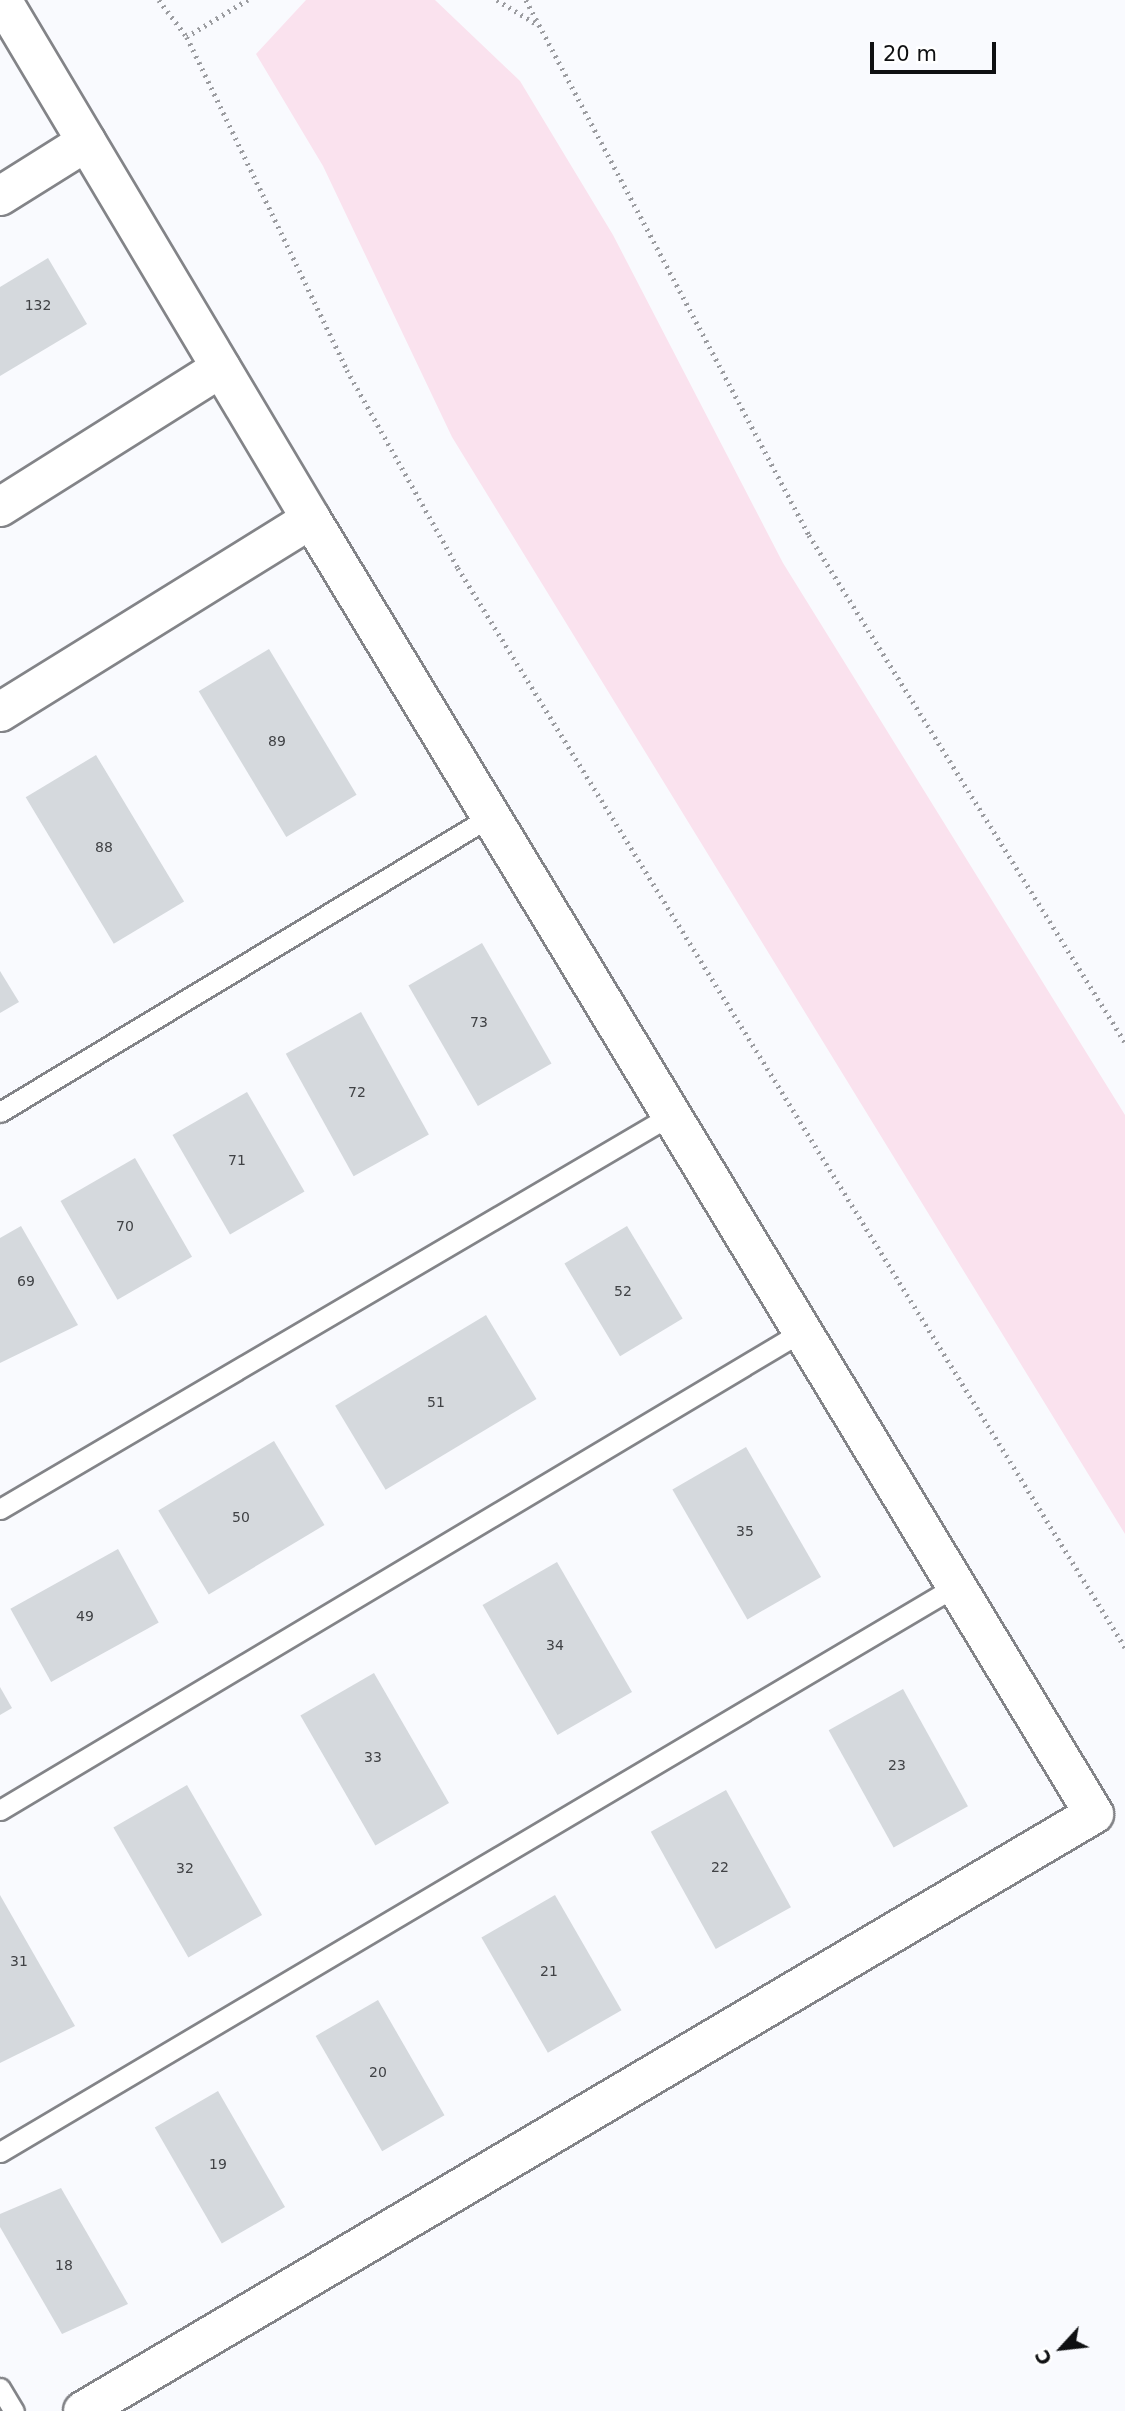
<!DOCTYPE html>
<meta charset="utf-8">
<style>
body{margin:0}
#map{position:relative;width:1125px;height:2411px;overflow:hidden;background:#f9fafe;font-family:"DejaVu Sans",sans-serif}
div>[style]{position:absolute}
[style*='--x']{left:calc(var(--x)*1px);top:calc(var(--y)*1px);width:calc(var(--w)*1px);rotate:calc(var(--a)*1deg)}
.green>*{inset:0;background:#fae2ee}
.building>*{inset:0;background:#d5d9dd;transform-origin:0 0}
.path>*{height:4.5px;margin-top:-2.25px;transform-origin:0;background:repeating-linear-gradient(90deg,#9b9ca0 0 2px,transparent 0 7px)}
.roads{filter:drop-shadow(2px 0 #838488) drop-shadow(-2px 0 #838488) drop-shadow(0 2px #838488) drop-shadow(0 -2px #838488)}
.lane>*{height:19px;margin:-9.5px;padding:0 9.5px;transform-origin:9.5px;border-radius:9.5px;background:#fff}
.street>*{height:38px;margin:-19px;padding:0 19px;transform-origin:19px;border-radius:19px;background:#fff}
span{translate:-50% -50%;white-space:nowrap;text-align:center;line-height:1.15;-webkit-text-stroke:5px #fff;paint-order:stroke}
.number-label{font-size:14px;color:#404245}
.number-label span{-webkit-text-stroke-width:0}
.north{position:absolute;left:1027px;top:2313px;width:70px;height:70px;-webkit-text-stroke:5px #fff;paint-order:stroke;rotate:243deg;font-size:19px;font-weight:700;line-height:28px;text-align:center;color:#0f1012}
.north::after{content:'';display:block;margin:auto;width:24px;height:32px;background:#0f1012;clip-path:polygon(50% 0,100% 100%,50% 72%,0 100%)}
.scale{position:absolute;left:870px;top:42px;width:126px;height:32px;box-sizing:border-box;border:4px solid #0f1012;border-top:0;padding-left:9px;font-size:21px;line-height:24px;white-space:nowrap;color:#0f1012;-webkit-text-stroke:5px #fff;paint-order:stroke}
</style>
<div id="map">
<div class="green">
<div style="clip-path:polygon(306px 0,435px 0,520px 81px,613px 235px,783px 563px,1125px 1115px,1125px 1534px,452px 437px,323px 166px,256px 54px)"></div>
</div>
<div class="building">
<div style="clip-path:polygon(48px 258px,87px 324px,0 376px,0 287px)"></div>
<div style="left:269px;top:649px;width:170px;height:82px;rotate:59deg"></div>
<div style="left:96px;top:755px;width:171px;height:82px;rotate:59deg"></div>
<div style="left:482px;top:943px;width:139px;height:85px;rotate:60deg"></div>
<div style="clip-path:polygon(0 971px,19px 1002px,0 1013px)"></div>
<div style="left:361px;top:1012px;width:140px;height:86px;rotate:61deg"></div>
<div style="left:247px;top:1092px;width:115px;height:86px;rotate:60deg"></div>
<div style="left:135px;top:1158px;width:114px;height:86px;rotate:60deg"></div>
<div style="clip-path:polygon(21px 1226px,78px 1325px,0 1363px,0 1238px)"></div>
<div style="left:627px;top:1226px;width:108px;height:73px;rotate:59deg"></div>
<div style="left:486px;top:1315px;width:98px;height:176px;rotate:59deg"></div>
<div style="left:274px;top:1441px;width:98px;height:135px;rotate:59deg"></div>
<div style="left:746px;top:1447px;width:150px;height:85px;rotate:60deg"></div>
<div style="left:118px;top:1549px;width:84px;height:123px;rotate:61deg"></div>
<div style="left:557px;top:1562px;width:150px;height:86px;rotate:60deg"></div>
<div style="left:374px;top:1673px;width:150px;height:85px;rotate:60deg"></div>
<div style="clip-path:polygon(0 1687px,12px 1708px,0 1715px)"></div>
<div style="left:903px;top:1689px;width:134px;height:85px;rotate:61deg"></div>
<div style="left:187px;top:1785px;width:150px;height:85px;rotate:60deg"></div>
<div style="left:726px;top:1790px;width:134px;height:86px;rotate:61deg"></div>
<div style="clip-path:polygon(0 1895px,75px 2026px,0 2063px)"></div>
<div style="left:555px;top:1895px;width:133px;height:85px;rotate:60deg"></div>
<div style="left:378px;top:2000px;width:133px;height:72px;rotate:60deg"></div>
<div style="left:218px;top:2091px;width:134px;height:73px;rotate:60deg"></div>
<div style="clip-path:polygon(61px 2188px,128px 2304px,62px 2334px,0 2227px,0 2214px)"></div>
</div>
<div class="path">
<div style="--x:159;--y:0;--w:46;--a:52.9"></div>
<div style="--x:248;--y:0;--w:71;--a:148.8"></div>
<div style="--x:187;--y:37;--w:369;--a:64.3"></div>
<div style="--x:347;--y:370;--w:227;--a:60.7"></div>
<div style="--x:458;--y:568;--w:1269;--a:58.28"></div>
<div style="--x:497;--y:0;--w:48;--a:31.4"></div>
<div style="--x:526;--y:0;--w:605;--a:62.12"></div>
<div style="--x:809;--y:535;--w:597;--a:58.07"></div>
</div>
<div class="roads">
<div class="lane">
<div style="--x:0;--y:1112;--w:573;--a:-31.08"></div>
<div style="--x:0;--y:1509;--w:778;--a:-30.42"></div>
<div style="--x:0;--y:1810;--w:933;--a:-30.83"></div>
<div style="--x:0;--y:2152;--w:1111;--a:-30.63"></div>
<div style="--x:0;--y:2388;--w:27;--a:59"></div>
</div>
<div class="street">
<div style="--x:2;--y:0;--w:604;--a:59.23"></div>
<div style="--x:0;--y:196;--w:102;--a:-32.1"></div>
<div style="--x:0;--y:507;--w:261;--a:-32.2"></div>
<div style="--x:0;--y:712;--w:366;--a:-31.8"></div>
<div style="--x:311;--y:519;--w:1513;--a:58.84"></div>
<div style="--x:1094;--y:1814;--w:1174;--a:149.44"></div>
</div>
</div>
<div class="number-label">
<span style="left:38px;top:305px">132</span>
<span style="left:277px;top:741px">89</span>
<span style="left:104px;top:847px">88</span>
<span style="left:479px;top:1022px">73</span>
<span style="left:357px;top:1092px">72</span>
<span style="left:237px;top:1160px">71</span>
<span style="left:125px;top:1226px">70</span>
<span style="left:26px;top:1281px">69</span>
<span style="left:623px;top:1291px">52</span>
<span style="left:436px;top:1402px">51</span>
<span style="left:241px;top:1517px">50</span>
<span style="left:745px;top:1531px">35</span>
<span style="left:85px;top:1616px">49</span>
<span style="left:555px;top:1645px">34</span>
<span style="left:373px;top:1757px">33</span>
<span style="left:897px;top:1765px">23</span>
<span style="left:720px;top:1867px">22</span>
<span style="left:185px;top:1868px">32</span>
<span style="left:19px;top:1961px">31</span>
<span style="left:549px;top:1971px">21</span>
<span style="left:378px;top:2072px">20</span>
<span style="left:218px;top:2164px">19</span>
<span style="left:64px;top:2265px">18</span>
</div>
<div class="north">С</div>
<div class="scale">20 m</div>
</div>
